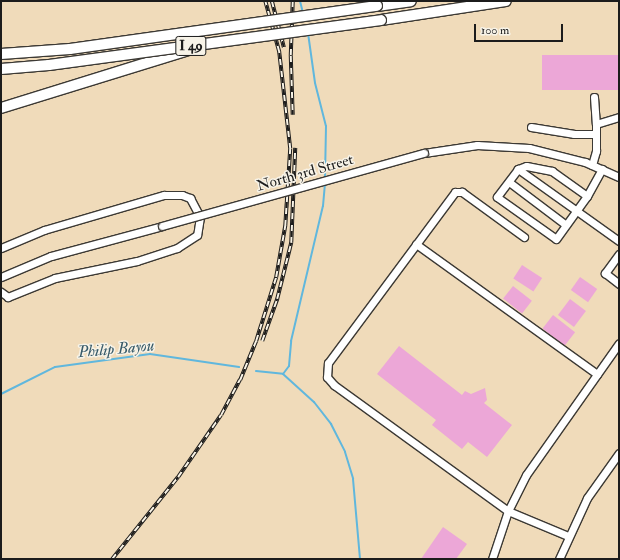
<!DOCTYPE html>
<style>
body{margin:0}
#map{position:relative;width:620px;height:560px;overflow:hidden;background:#f0dbba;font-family:"IM FELL Double Pica",serif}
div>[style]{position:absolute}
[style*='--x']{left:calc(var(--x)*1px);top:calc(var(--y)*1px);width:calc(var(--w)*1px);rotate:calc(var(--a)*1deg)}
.stream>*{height:2px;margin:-1px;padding:0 1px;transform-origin:1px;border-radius:1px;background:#60b7dd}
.building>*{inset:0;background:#eca7d7;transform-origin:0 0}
.roads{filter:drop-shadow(1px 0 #3c3934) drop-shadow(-1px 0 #3c3934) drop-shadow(0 1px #3c3934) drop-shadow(0 -1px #3c3934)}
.minor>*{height:7px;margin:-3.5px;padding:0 3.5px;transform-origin:3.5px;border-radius:3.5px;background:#fff}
.highway>*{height:10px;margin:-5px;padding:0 5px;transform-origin:5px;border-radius:5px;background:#fff}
.rail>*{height:3.5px;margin-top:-1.75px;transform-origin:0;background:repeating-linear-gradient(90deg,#f7f3e8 0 6px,#1c1c1c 0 12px);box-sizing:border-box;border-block:1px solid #1c1c1c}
.bridges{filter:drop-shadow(1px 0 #3c3934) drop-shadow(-1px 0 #3c3934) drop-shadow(0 1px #3c3934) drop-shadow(0 -1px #3c3934)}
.minor-bridge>*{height:7px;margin:-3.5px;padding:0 3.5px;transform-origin:3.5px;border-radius:3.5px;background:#fff}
.highway-bridge>*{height:10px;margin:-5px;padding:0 5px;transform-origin:5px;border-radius:5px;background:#fff}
span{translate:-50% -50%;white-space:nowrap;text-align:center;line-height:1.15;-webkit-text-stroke:3px #f7f3e8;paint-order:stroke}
.shield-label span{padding:1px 3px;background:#f7f3e8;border:1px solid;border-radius:3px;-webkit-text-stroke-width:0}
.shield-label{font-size:14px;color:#1c1c1c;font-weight:700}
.street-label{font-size:15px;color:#1c1c1c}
.water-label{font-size:16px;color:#375a69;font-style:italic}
.frame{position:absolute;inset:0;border:2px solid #1c1c1c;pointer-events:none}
.scale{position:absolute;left:474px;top:24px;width:89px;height:18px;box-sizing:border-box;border:2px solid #1c1c1c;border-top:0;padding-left:5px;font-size:12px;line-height:14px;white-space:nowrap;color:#1c1c1c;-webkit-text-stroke:3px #f7f3e8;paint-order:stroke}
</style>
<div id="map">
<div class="stream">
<div style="--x:300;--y:1;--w:12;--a:76"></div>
<div style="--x:308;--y:33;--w:50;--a:82"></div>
<div style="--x:315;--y:83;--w:44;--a:75.7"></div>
<div style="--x:326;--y:126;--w:53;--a:91.1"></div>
<div style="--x:256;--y:371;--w:27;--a:6"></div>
<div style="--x:283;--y:374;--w:42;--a:42.1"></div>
<div style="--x:314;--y:402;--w:28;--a:52"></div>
<div style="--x:331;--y:424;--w:31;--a:63"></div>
<div style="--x:345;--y:452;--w:28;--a:73"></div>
<div style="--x:353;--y:479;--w:80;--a:85"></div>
<div style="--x:283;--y:374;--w:10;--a:-53"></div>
<div style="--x:289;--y:366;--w:25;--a:-85"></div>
<div style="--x:291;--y:341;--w:139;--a:-76.7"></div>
<div style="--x:323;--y:206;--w:23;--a:-85"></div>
<div style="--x:1;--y:394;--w:60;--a:-26.6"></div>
<div style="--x:55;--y:367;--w:96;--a:-7.8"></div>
<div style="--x:150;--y:354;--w:90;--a:8.3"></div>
</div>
<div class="building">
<div style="left:619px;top:55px;width:35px;height:77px;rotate:90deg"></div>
<div style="left:522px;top:265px;width:24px;height:16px;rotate:33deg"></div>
<div style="left:580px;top:277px;width:21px;height:16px;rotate:35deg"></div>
<div style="left:513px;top:286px;width:24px;height:16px;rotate:38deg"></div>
<div style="left:570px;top:299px;width:20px;height:20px;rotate:37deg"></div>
<div style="left:553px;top:315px;width:28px;height:17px;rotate:38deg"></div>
<div style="clip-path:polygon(399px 346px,462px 395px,465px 391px,471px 394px,485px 388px,487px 400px,484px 403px,512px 425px,487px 457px,468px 442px,462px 449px,432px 425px,436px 420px,377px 374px)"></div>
<div style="clip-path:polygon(443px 527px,467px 544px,456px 559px,421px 559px)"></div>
</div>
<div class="roads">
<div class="minor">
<div style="--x:594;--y:97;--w:27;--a:86"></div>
<div style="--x:531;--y:127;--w:44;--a:9.2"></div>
<div style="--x:574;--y:134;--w:22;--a:0"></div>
<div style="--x:424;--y:153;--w:54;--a:-8.6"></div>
<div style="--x:477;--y:145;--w:52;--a:3.3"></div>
<div style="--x:529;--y:148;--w:58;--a:14"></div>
<div style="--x:585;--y:162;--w:37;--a:24"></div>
<div style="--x:592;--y:165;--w:15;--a:-74"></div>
<div style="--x:596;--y:151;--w:27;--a:-90"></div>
<div style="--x:596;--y:124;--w:24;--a:-17"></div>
<div style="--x:518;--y:169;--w:124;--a:35.5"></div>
<div style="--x:509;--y:182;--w:71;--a:37"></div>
<div style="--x:587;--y:196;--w:43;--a:-144.5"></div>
<div style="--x:552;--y:171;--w:26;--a:-169"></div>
<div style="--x:526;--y:166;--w:9;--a:159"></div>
<div style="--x:518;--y:169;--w:35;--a:127"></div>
<div style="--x:497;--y:197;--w:72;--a:35.4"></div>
<div style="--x:556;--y:239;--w:53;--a:-54.2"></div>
<div style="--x:587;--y:196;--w:31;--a:-61"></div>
<div style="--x:524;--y:237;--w:77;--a:-144"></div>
<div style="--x:462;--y:192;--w:7;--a:180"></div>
<div style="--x:455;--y:192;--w:213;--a:126.6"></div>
<div style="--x:328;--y:363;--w:14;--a:94"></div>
<div style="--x:327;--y:377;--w:11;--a:49"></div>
<div style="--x:334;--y:385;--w:215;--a:35.9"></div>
<div style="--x:508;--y:511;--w:65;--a:22.6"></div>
<div style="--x:416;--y:244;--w:223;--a:35.7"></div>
<div style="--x:1;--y:248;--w:47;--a:-22.7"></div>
<div style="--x:44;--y:230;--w:125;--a:-16.3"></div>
<div style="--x:164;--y:195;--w:18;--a:0"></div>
<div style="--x:182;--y:195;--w:9;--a:21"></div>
<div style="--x:190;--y:198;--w:21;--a:62"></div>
<div style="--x:200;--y:217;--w:18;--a:99"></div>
<div style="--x:197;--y:235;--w:24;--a:147"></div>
<div style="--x:177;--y:248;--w:42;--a:162"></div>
<div style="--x:137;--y:261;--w:84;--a:168.3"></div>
<div style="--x:55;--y:278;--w:51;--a:158"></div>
<div style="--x:8;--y:297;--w:9;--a:-144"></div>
<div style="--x:619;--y:254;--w:24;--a:126"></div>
<div style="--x:605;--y:273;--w:18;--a:38"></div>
<div style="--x:1;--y:277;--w:54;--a:-22.8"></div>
<div style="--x:51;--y:256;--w:115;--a:-15.1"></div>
<div style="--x:492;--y:559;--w:51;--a:-71.6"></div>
<div style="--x:508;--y:511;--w:40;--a:-63.4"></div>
<div style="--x:526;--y:475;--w:161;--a:-54.8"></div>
<div style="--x:559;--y:559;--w:67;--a:-65.3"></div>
<div style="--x:587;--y:498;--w:55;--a:-54.6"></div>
</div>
<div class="highway">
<div style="--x:377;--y:6;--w:34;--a:-8"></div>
<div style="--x:381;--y:20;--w:126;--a:-8.6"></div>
<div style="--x:1;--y:108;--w:200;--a:-17.2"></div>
</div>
</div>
<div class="rail">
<div style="--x:272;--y:1;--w:48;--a:75.4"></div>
<div style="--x:293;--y:1;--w:55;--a:92.1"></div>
<div style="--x:291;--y:56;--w:59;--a:88.1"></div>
<div style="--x:262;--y:341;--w:45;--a:-70.3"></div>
<div style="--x:277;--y:299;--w:58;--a:-76"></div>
<div style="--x:291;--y:243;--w:95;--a:-87.6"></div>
<div style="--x:112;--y:559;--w:105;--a:-51.2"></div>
<div style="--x:178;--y:477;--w:75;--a:-55.3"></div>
<div style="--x:221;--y:415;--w:40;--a:-62"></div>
<div style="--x:240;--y:380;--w:42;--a:-67.7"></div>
<div style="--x:256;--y:341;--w:67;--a:-72.6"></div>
<div style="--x:276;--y:277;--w:52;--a:-80"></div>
<div style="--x:285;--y:226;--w:77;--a:-86.3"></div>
<div style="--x:290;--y:149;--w:98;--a:-96.5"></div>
<div style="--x:279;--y:52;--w:53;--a:-105.4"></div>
</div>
<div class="bridges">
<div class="minor-bridge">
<div style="--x:162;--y:226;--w:272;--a:-15.6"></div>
</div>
<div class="highway-bridge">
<div style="--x:1;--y:54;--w:69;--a:-4.1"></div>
<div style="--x:70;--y:49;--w:310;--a:-8"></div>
<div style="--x:1;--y:69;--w:48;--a:-4.8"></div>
<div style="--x:49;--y:65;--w:335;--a:-7.7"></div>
</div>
</div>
<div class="shield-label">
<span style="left:191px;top:46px">I 49</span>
</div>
<div class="street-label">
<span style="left:305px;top:173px;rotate:-16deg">North 3rd Street</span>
</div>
<div class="water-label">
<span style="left:116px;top:349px;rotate:-5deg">Philip Bayou</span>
</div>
<div class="frame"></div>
<div class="scale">100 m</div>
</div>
